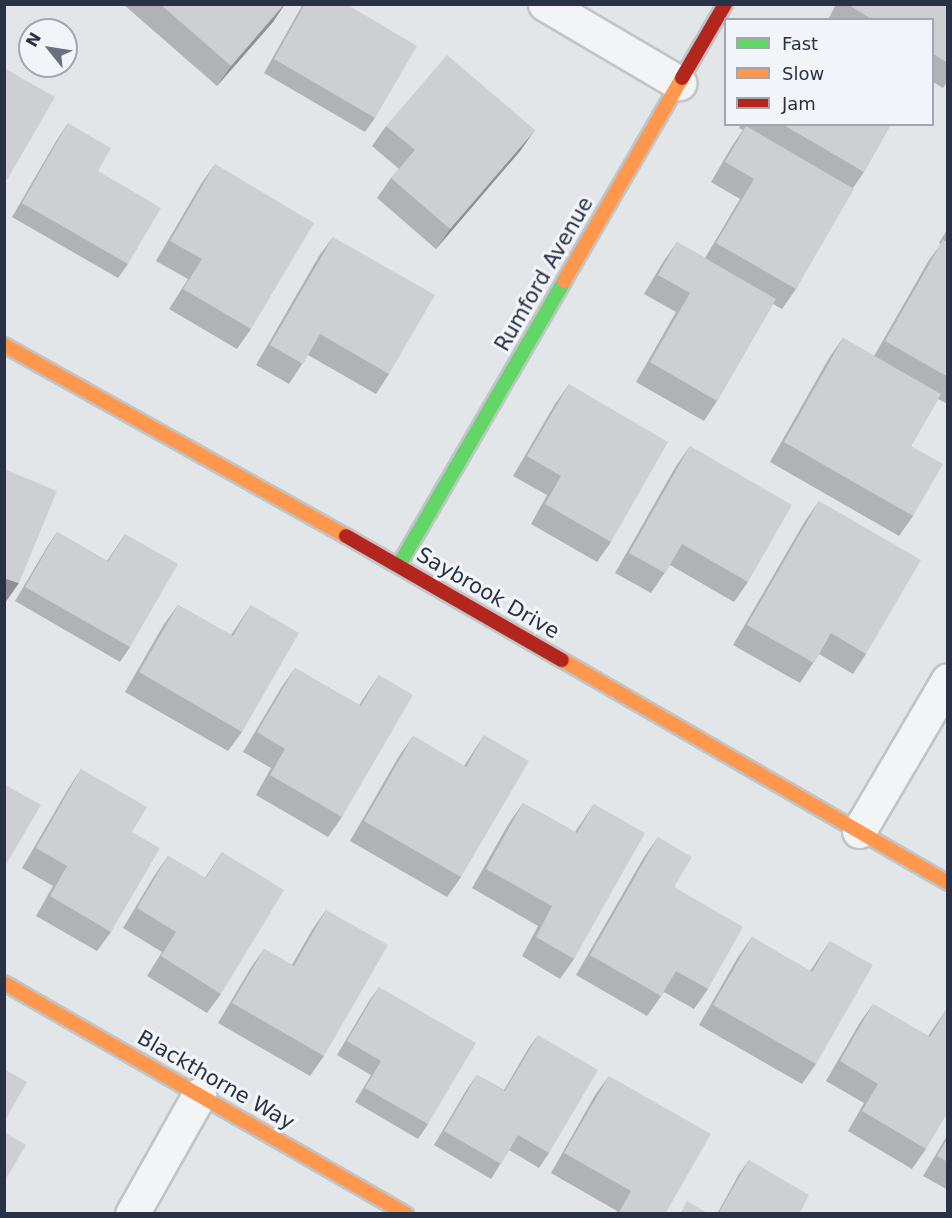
<!DOCTYPE html>
<style>
body{margin:0}
#map{position:relative;width:952px;height:1218px;overflow:hidden;background:#e3e6e9;font-family:"DejaVu Sans",sans-serif}
div>[style]{position:absolute}
[style*='--x']{left:calc(var(--x)*1px);top:calc(var(--y)*1px);width:calc(var(--w)*1px);rotate:calc(var(--a)*1deg)}
.roads{filter:drop-shadow(2px 0 #c1c4c7) drop-shadow(-2px 0 #c1c4c7) drop-shadow(0 2px #c1c4c7) drop-shadow(0 -2px #c1c4c7)}
.street>*{height:33px;margin:-16.5px;padding:0 16.5px;transform-origin:16.5px;border-radius:16.5px;background:#f3f4f6}
.fast>*{height:14px;margin:-7px;padding:0 7px;transform-origin:7px;border-radius:7px;background:#63d668}
.slow>*{height:14px;margin:-7px;padding:0 7px;transform-origin:7px;border-radius:7px;background:#ff974d}
.jam>*{height:14px;margin:-7px;padding:0 7px;transform-origin:7px;border-radius:7px;background:#b3261e}
.wall>*{inset:0;background:#b0b2b5}
.shaded-wall>*{inset:0;background:#909194}
.building>*{inset:0;background:#cdcfd3}
span{translate:-50% -50%;white-space:nowrap;text-align:center;line-height:1.15;-webkit-text-stroke:6px #f1f4f8;paint-order:stroke}
.street-label{font-size:21px;color:#283145}
.frame{position:absolute;inset:0;border:6px solid #283145;pointer-events:none}
.legend{position:absolute;left:724px;top:18px;width:210px;height:108px;box-sizing:border-box;background:#f1f4f8;border:2px solid #a1a6b0;margin:0;padding:8px 10px;list-style:none;font-size:18px;color:#283145}
.legend li{display:flex;align-items:center;gap:12px;height:30px}
.legend b{width:30px;border:2px solid #a1a6b0}
.north{position:absolute;left:18px;top:18px;width:60px;height:60px;box-sizing:border-box;background:#f1f4f8;border:2px solid #a1a6b0;border-radius:50%;rotate:300deg;font-size:16px;font-weight:700;line-height:24px;text-align:center;color:#283145}
.north::after{content:'';display:block;margin:auto;width:21px;height:27px;background:#69707e;clip-path:polygon(50% 0,100% 100%,50% 72%,0 100%)}
</style>
<div id="map">
<div class="roads">
<div class="street">
<div style="--x:545;--y:4;--w:156;--a:30.5"></div>
<div style="--x:859;--y:831;--w:175;--a:-59.5"></div>
<div style="--x:132;--y:1214;--w:137;--a:-60.6"></div>
</div>
<div class="fast">
<div style="--x:399;--y:565;--w:328;--a:-59.8"></div>
</div>
<div class="slow">
<div style="--x:564;--y:281;--w:235;--a:-59.8"></div>
<div style="--x:4;--y:345;--w:392;--a:29.2"></div>
<div style="--x:562;--y:660;--w:446;--a:30"></div>
<div style="--x:4;--y:983;--w:464;--a:29.9"></div>
</div>
<div class="jam">
<div style="--x:682;--y:78;--w:86;--a:-59.8"></div>
<div style="--x:346;--y:536;--w:249;--a:29.9"></div>
</div>
</div>
<div class="wall">
<div style="clip-path:polygon(123px 4px,285px 4px,273px 22px,217px 86px)"></div>
<div style="clip-path:polygon(303px 4px,346px 4px,375px 118px,365px 132px,264px 73px)"></div>
<div style="clip-path:polygon(836px 4px,948px 4px,948px 81px,943px 88px,933px 82px,933px 20px,828px 20px)"></div>
<div style="clip-path:polygon(68px 123px,98px 171px,128px 264px,118px 278px,12px 217px,58px 138px)"></div>
<div style="clip-path:polygon(741px 124px,891px 124px,864px 172px,853px 188px,796px 289px,782px 309px,773px 304px,717px 401px,704px 421px,636px 382px,676px 312px,644px 294px,663px 262px,677px 242px,705px 258px,740px 199px,711px 182px,732px 146px,743px 130px,739px 128px)"></div>
<div style="clip-path:polygon(386px 126px,521px 150px,436px 249px,377px 198px,391px 178px,399px 169px,372px 146px)"></div>
<div style="clip-path:polygon(215px 164px,251px 329px,237px 349px,169px 309px,188px 279px,156px 261px,201px 184px)"></div>
<div style="clip-path:polygon(948px 228px,948px 404px,938px 399px,911px 446px,913px 516px,899px 536px,770px 462px,829px 358px,843px 338px,874px 356px,929px 260px,941px 244px,939px 243px)"></div>
<div style="clip-path:polygon(333px 237px,389px 374px,376px 394px,308px 355px,289px 384px,256px 365px,319px 256px)"></div>
<div style="clip-path:polygon(569px 384px,611px 542px,597px 562px,531px 524px,547px 495px,513px 476px,555px 404px)"></div>
<div style="clip-path:polygon(690px 446px,748px 582px,734px 602px,670px 565px,651px 593px,615px 573px,676px 466px)"></div>
<div style="clip-path:polygon(819px 501px,866px 654px,853px 674px,819px 654px,800px 683px,733px 645px,805px 521px)"></div>
<div style="clip-path:polygon(57px 532px,107px 561px,125px 534px,130px 647px,120px 662px,15px 601px,47px 547px)"></div>
<div style="clip-path:polygon(178px 605px,231px 635px,251px 605px,242px 732px,228px 751px,125px 692px,164px 624px)"></div>
<div style="clip-path:polygon(295px 668px,359px 705px,379px 675px,342px 817px,328px 837px,256px 795px,271px 768px,243px 752px,281px 688px)"></div>
<div style="clip-path:polygon(484px 735px,461px 877px,447px 897px,350px 841px,399px 756px,413px 736px,464px 766px)"></div>
<div style="clip-path:polygon(81px 769px,132px 832px,111px 932px,97px 951px,36px 916px,53px 886px,22px 868px,68px 789px)"></div>
<div style="clip-path:polygon(523px 803px,575px 832px,594px 804px,574px 959px,560px 979px,522px 956px,538px 926px,472px 888px,509px 823px)"></div>
<div style="clip-path:polygon(658px 837px,708px 989px,694px 1009px,664px 992px,647px 1016px,576px 975px,644px 857px)"></div>
<div style="clip-path:polygon(222px 852px,221px 994px,207px 1013px,147px 976px,162px 952px,123px 928px,154px 876px,168px 856px,205px 878px)"></div>
<div style="clip-path:polygon(326px 910px,324px 1056px,310px 1076px,218px 1023px,250px 969px,264px 949px,292px 965px,312px 930px)"></div>
<div style="clip-path:polygon(752px 937px,810px 971px,830px 941px,816px 1064px,802px 1084px,699px 1025px,738px 957px)"></div>
<div style="clip-path:polygon(379px 987px,428px 1124px,418px 1139px,355px 1102px,371px 1075px,337px 1055px,369px 1001px)"></div>
<div style="clip-path:polygon(873px 1004px,928px 1036px,948px 1007px,926px 1149px,912px 1169px,848px 1131px,864px 1103px,826px 1081px,859px 1024px)"></div>
<div style="clip-path:polygon(538px 1035px,549px 1153px,539px 1168px,509px 1150px,491px 1179px,434px 1145px,467px 1089px,477px 1075px,504px 1090px,528px 1049px)"></div>
<div style="clip-path:polygon(609px 1076px,665px 1214px,616px 1214px,617px 1211px,551px 1173px,595px 1095px)"></div>
<div style="clip-path:polygon(948px 1134px,948px 1190px,923px 1176px)"></div>
<div style="clip-path:polygon(749px 1160px,799px 1214px,717px 1214px,739px 1174px)"></div>
</div>
<div class="shaded-wall">
<div style="clip-path:polygon(285px 4px,273px 22px,217px 86px,231px 66px)"></div>
<div style="clip-path:polygon(535px 130px,521px 150px,436px 249px,450px 229px)"></div>
<div style="clip-path:polygon(4px 578px,19px 583px,5px 603px,4px 603px)"></div>
</div>
<div class="building">
<div style="clip-path:polygon(160px 4px,284px 4px,231px 66px)"></div>
<div style="clip-path:polygon(305px 4px,346px 4px,417px 46px,375px 118px,274px 59px)"></div>
<div style="clip-path:polygon(847px 4px,948px 4px,948px 63px,933px 54px,933px 20px,873px 20px)"></div>
<div style="clip-path:polygon(447px 55px,535px 130px,450px 229px,391px 178px,415px 150px,386px 126px)"></div>
<div style="clip-path:polygon(4px 68px,55px 97px,7px 180px,4px 179px)"></div>
<div style="clip-path:polygon(68px 123px,111px 148px,98px 171px,161px 208px,128px 264px,22px 203px)"></div>
<div style="clip-path:polygon(782px 124px,891px 124px,864px 172px)"></div>
<div style="clip-path:polygon(746px 126px,854px 189px,796px 289px,716px 243px,754px 179px,725px 162px)"></div>
<div style="clip-path:polygon(215px 164px,314px 223px,251px 329px,183px 289px,202px 259px,170px 241px)"></div>
<div style="clip-path:polygon(333px 237px,435px 295px,389px 374px,320px 334px,303px 364px,270px 345px)"></div>
<div style="clip-path:polygon(943px 240px,948px 242px,948px 377px,885px 341px)"></div>
<div style="clip-path:polygon(677px 242px,776px 299px,717px 401px,650px 362px,690px 293px,658px 275px)"></div>
<div style="clip-path:polygon(843px 338px,941px 394px,911px 446px,943px 464px,913px 516px,784px 442px)"></div>
<div style="clip-path:polygon(569px 384px,668px 442px,611px 542px,545px 504px,561px 476px,527px 456px)"></div>
<div style="clip-path:polygon(690px 446px,792px 505px,748px 582px,682px 544px,665px 573px,629px 553px)"></div>
<div style="clip-path:polygon(4px 469px,57px 491px,19px 583px,4px 578px)"></div>
<div style="clip-path:polygon(819px 501px,921px 560px,866px 654px,831px 633px,814px 663px,747px 625px)"></div>
<div style="clip-path:polygon(57px 532px,108px 562px,125px 534px,178px 564px,130px 647px,25px 587px)"></div>
<div style="clip-path:polygon(178px 605px,233px 636px,251px 605px,299px 633px,242px 732px,139px 672px)"></div>
<div style="clip-path:polygon(295px 668px,361px 706px,379px 675px,413px 695px,342px 817px,270px 775px,285px 749px,257px 732px)"></div>
<div style="clip-path:polygon(484px 735px,529px 761px,461px 877px,364px 821px,413px 736px,466px 767px)"></div>
<div style="clip-path:polygon(81px 769px,147px 807px,132px 832px,160px 848px,111px 932px,50px 896px,67px 866px,36px 848px)"></div>
<div style="clip-path:polygon(4px 784px,41px 805px,4px 868px)"></div>
<div style="clip-path:polygon(523px 803px,577px 833px,594px 804px,645px 833px,574px 959px,536px 937px,552px 906px,486px 869px)"></div>
<div style="clip-path:polygon(658px 837px,692px 857px,674px 887px,743px 927px,708px 989px,676px 971px,661px 996px,590px 955px)"></div>
<div style="clip-path:polygon(222px 852px,284px 890px,221px 994px,161px 956px,176px 932px,137px 908px,168px 856px,206px 878px)"></div>
<div style="clip-path:polygon(326px 910px,388px 945px,324px 1056px,232px 1003px,264px 949px,294px 966px)"></div>
<div style="clip-path:polygon(752px 937px,812px 972px,830px 941px,873px 965px,816px 1064px,713px 1005px)"></div>
<div style="clip-path:polygon(379px 987px,476px 1043px,428px 1124px,365px 1088px,381px 1061px,347px 1041px)"></div>
<div style="clip-path:polygon(873px 1004px,930px 1037px,948px 1007px,948px 1112px,926px 1149px,862px 1111px,878px 1084px,840px 1061px)"></div>
<div style="clip-path:polygon(538px 1035px,598px 1070px,549px 1153px,518px 1135px,501px 1164px,444px 1131px,477px 1075px,505px 1091px)"></div>
<div style="clip-path:polygon(4px 1069px,27px 1082px,4px 1122px)"></div>
<div style="clip-path:polygon(609px 1076px,711px 1134px,665px 1214px,618px 1214px,631px 1191px,564px 1153px)"></div>
<div style="clip-path:polygon(4px 1132px,26px 1145px,4px 1182px)"></div>
<div style="clip-path:polygon(948px 1138px,948px 1162px,937px 1156px)"></div>
<div style="clip-path:polygon(749px 1160px,809px 1195px,799px 1214px,718px 1214px)"></div>
<div style="clip-path:polygon(687px 1201px,709px 1214px,680px 1214px)"></div>
</div>
<div class="street-label">
<span style="left:544px;top:274px;rotate:-60deg">Rumford Avenue</span>
<span style="left:488px;top:593px;rotate:30deg">Saybrook Drive</span>
<span style="left:216px;top:1080px;rotate:30deg">Blackthorne Way</span>
</div>
<div class="frame"></div>
<ul class="legend">
<li><b style="height:8px;background:#63d668"></b>Fast</li>
<li><b style="height:8px;background:#ff974d"></b>Slow</li>
<li><b style="height:8px;background:#b3261e"></b>Jam</li>
</ul>
<div class="north">N</div>
</div>
